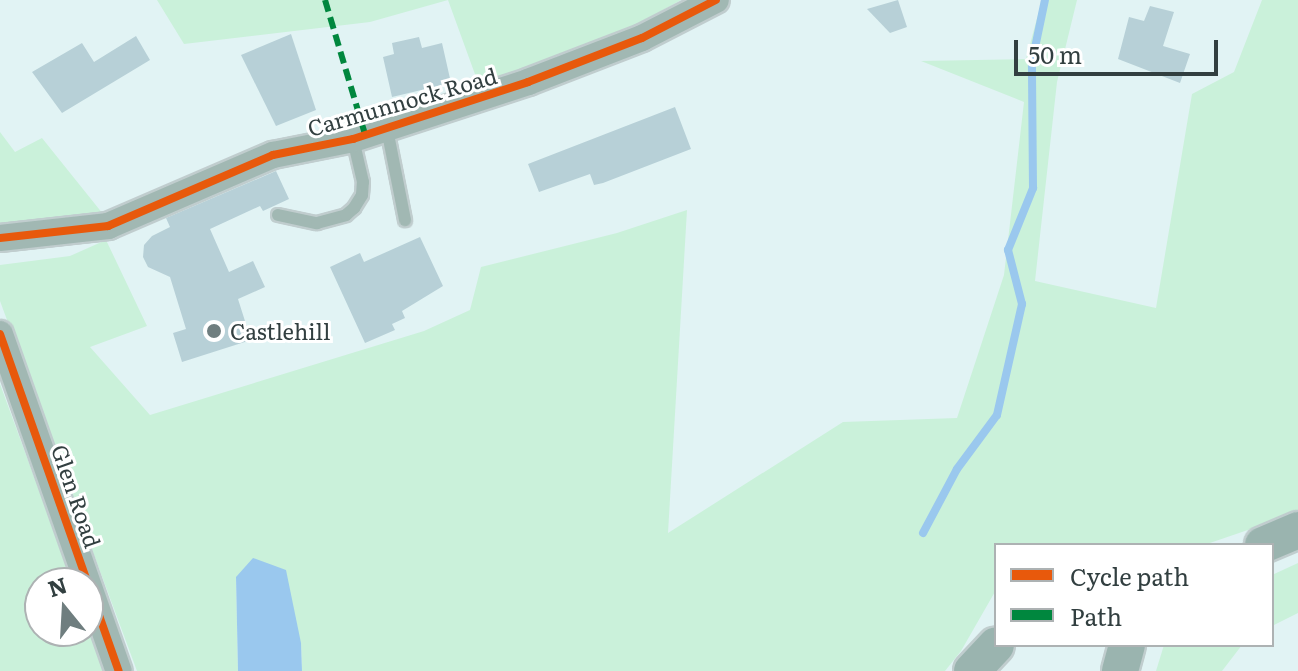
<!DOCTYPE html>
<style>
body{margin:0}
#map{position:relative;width:1298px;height:671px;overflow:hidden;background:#e1f3f4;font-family:Literata,serif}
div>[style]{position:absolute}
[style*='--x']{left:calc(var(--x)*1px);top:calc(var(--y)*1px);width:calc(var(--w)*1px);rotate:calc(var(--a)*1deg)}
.green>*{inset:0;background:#caf1da}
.water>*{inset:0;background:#9ac8ee}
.stream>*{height:8px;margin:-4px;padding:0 4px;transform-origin:4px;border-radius:4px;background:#9ac8ee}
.building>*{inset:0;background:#b7d0d7}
.roads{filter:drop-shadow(2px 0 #c0cdce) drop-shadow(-2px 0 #c0cdce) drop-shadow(0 2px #c0cdce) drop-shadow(0 -2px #c0cdce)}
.lane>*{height:12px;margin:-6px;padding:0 6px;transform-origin:6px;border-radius:6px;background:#a1b8b3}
.street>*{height:26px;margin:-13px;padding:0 13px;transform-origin:13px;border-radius:13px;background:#a1b8b3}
.secondary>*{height:36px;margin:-18px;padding:0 18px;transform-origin:18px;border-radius:18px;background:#9ab4af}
.quiet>*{height:6px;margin-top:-3px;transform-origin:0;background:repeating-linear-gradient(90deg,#00873e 0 12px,transparent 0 18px)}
.cycleway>*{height:8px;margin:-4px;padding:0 4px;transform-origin:4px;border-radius:4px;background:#e8590c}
.dots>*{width:22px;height:22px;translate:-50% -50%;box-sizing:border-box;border:4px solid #fff;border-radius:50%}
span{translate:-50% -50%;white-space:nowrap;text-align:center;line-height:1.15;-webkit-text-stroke:6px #fff;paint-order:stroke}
.street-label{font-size:22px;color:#323f40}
.poi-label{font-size:22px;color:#323f40}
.left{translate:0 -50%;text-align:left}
.legend{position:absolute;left:994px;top:543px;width:280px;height:104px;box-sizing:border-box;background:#fff;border:2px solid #adb2b3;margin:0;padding:10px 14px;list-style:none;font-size:24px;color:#323f40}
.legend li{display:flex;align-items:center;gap:16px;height:40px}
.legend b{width:40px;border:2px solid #adb2b3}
.north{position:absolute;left:24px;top:567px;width:80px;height:80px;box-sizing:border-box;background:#fff;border:2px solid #adb2b3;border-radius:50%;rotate:342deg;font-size:22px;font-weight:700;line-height:32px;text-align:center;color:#323f40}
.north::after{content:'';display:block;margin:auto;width:28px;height:36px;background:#6f7e7f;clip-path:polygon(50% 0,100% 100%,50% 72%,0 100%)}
.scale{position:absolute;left:1014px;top:40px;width:204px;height:36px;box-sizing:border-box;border:4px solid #323f40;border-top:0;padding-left:10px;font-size:24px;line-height:28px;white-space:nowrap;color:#323f40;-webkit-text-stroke:6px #fff;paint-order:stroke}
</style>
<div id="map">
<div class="green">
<div style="clip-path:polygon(157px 0,681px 0,627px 30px,480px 88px,448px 0,370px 22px,184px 44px)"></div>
<div style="clip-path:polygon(1042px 0,1077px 0,1057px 82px,1035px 281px,1156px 308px,1192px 94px,1234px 72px,1262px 0,1298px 0,1298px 513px,1204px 545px,996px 545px,996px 590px,961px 651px,945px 671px,302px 671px,301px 643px,236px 577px,238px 671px,137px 671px,0 301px,0 265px,70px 256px,106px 240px,147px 326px,90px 347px,150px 415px,424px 331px,470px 310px,481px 267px,617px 233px,687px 210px,668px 533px,843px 422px,957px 418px,1004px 275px,1024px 102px,921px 61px,1026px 59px)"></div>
<div style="clip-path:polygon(0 132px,15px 152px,42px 138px,103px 214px,0 230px)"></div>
<div style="clip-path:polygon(0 384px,73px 583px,40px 583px,40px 631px,88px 631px,88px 623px,106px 671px,0 671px)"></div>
<div style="clip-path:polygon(1298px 563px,1298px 613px,1272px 626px,1272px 575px)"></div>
<div style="clip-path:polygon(1164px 645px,1242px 645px,1222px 671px,1156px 671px)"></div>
</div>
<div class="water">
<div style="clip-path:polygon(253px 558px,286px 570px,301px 643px,302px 671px,238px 671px,236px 577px)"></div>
</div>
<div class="stream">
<div style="--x:923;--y:533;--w:72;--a:-62"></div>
<div style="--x:957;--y:469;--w:67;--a:-53.5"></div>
<div style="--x:997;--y:415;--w:114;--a:-77.3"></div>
<div style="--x:1022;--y:304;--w:56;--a:-104.5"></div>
<div style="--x:1008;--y:250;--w:67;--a:-68"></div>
<div style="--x:1033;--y:188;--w:126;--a:-90.5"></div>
<div style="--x:1032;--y:62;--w:63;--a:-78.2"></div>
</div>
<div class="building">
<div style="clip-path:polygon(898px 0,907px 27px,890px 33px,867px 9px)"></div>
<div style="clip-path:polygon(1150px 6px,1174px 12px,1163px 46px,1190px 54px,1180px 83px,1118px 59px,1129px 17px,1144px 21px)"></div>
<div style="clip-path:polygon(291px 34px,316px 110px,276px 126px,241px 55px)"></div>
<div style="clip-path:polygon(136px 36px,150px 60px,62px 113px,32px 72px,82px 43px,94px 62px)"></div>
<div style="clip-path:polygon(419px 37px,422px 48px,442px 43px,451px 83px,392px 97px,383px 57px,394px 54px,392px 43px)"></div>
<div style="clip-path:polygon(675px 107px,691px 149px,603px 183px,594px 185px,590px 174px,539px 192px,528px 164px)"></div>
<div style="clip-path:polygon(276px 171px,289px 199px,263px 211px,260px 206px,210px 229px,229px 272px,253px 261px,265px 287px,238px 299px,251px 340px,182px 362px,173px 333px,186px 329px,170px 277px,148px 267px,143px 257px,144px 245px,152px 236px,170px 227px,166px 218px)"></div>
<div style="clip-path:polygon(420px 237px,443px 286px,402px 311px,405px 318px,392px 324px,395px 330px,365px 343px,330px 267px,360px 253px,364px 262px)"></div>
</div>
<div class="roads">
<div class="lane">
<div style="--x:387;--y:129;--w:93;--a:78.8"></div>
<div style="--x:278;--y:215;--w:40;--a:12"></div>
<div style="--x:317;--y:223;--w:30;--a:-15"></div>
<div style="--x:346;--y:215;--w:11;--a:-41"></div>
<div style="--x:354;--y:208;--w:15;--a:-58"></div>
<div style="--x:362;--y:195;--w:13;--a:-86"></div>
<div style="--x:363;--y:182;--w:44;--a:-103.1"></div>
</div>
<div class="street">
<div style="--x:0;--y:238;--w:109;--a:-6.3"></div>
<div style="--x:108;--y:226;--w:180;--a:-23.3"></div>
<div style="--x:273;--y:155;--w:82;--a:-11.3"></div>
<div style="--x:353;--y:139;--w:184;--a:-18"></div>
<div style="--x:528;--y:82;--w:122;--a:-21.1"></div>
<div style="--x:642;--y:38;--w:83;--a:-27.2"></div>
<div style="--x:0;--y:334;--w:357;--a:70.6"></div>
</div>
<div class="secondary">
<div style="--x:1263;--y:545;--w:38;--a:-23"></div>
<div style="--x:972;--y:671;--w:35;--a:-47"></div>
<div style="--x:1120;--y:671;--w:27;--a:-75"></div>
</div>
</div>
<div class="quiet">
<div style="--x:325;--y:0;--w:140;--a:73.4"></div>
</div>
<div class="cycleway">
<div style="--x:0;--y:238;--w:109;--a:-6.3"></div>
<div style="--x:108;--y:226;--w:180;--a:-23.3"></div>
<div style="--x:273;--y:155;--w:82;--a:-11.3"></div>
<div style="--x:353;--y:139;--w:184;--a:-18"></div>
<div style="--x:528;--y:82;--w:122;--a:-21.1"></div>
<div style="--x:642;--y:38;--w:83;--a:-27.2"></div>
<div style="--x:0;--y:334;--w:357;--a:70.6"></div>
</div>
<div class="dots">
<div style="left:214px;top:331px;background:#6f7e7f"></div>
</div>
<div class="street-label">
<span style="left:402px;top:101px;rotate:-16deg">Carmunnock Road</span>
<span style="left:77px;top:496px;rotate:71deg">Glen Road</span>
</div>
<div class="poi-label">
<span class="left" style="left:230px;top:331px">Castlehill</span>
</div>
<ul class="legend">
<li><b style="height:10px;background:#e8590c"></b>Cycle path</li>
<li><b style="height:10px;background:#00873e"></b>Path</li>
</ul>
<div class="north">N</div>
<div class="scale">50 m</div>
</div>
